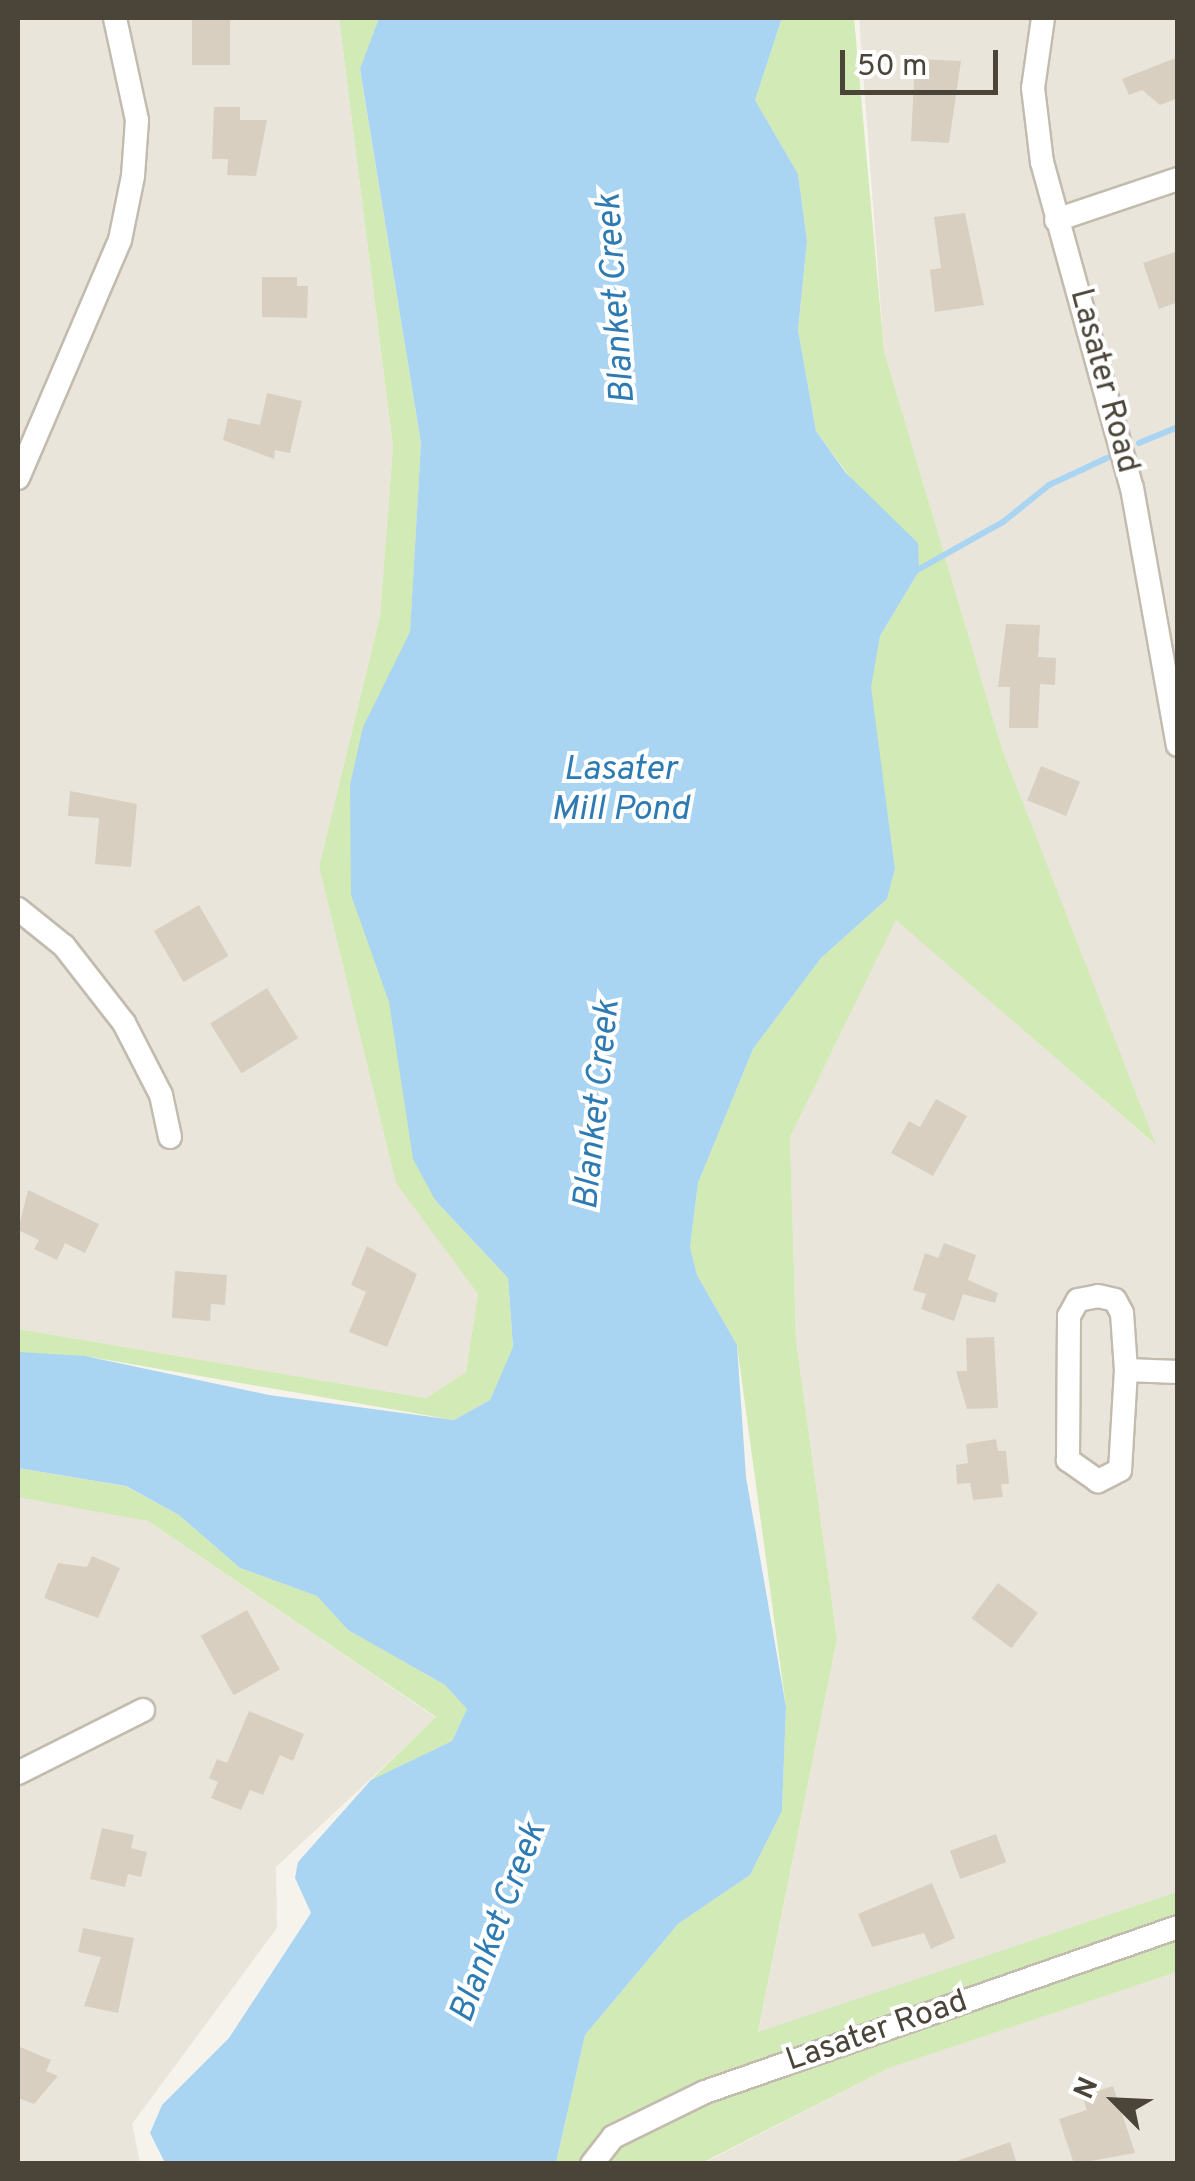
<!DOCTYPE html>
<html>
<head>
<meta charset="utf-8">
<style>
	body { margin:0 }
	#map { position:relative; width:1195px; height:2181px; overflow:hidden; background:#f6f3ec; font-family:Overpass,sans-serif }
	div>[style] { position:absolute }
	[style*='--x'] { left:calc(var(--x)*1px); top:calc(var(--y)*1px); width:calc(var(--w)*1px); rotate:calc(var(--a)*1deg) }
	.residential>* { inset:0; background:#eae5da }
	.green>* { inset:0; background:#d2eab5 }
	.water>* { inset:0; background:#a9d4f2 }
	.stream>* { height:6px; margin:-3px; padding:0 3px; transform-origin:3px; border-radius:3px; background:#a9d4f2 }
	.building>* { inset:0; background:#d8cfc1; transform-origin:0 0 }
	.roads { filter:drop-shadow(2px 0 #c2bbae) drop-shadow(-2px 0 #c2bbae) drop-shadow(0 2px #c2bbae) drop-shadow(0 -2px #c2bbae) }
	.minor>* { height:22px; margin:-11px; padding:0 11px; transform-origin:11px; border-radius:11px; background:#fff }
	span { translate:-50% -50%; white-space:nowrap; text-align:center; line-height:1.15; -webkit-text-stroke:8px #fff; paint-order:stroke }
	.street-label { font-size:32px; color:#4b4439 }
	.water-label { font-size:35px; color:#2e7ab2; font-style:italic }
	.frame { position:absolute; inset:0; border:20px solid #4b4439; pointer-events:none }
	.north { position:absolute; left:1065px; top:2051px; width:100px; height:100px; -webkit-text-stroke:8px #fff; paint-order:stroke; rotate:294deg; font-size:28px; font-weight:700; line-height:40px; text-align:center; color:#4b4439 }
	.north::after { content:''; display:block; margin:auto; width:35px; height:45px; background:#4b4439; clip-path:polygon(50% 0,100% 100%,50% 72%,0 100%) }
	.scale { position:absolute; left:840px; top:50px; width:158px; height:45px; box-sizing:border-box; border:5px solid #4b4439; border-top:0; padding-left:12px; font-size:30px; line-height:35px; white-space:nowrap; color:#4b4439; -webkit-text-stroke:8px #fff; paint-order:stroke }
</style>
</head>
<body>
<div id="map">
	<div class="residential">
		<div style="clip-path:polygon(18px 18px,339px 18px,393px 447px,380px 616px,319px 867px,396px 1182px,478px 1294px,466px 1372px,426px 1398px,18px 1329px)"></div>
		<div style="clip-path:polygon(859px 18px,1177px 18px,1177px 1892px,758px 2033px,837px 1639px,796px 1340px,790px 1137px,896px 919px,1153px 1143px,1002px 749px,884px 351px)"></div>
		<div style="clip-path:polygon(18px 1494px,148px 1521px,436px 1718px,276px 1867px,277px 1928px,132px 2124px,140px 2163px,18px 2163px)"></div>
		<div style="clip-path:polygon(1177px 1972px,1177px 2163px,702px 2164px,889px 2068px)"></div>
	</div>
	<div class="green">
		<div style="clip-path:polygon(339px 18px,379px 18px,360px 70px,421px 443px,389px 1002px,435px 1200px,508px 1278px,513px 1348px,490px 1400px,454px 1420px,85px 1356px,18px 1359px,18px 1329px,426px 1398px,466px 1372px,478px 1294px,396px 1183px,319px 867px,380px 616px,393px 447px)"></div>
		<div style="clip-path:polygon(782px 18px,854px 18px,884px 351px,1002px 749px,1156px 1145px,896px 920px,790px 1137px,796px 1340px,837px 1639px,758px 2032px,1177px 1892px,1177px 1972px,889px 2068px,702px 2163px,556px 2164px,585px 2035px,678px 1924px,750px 1875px,782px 1811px,786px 1707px,737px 1345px,697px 1275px,690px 1247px,698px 1183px,753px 1049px,821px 958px,887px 899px,895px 869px,870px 687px,880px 636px,919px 571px,816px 431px,798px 330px,807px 241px,798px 174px,755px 100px)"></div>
		<div style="clip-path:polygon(18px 1468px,125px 1486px,179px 1515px,240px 1568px,317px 1596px,348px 1630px,445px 1685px,467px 1709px,452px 1741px,371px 1780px,436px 1717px,148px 1521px,18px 1497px)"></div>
	</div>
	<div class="water">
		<div style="clip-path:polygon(379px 18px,782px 18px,755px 100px,798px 174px,807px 241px,798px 330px,816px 431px,846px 473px,918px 543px,919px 571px,880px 636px,871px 687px,895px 869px,887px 899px,821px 958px,753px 1049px,698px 1183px,690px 1247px,697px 1275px,737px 1345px,746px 1477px,786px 1707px,782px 1811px,750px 1875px,678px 1924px,585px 2035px,556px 2163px,165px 2163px,150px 2133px,162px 2105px,229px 2038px,311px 1913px,295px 1878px,298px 1862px,371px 1780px,452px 1741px,467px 1709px,445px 1685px,348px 1630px,317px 1596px,240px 1568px,179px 1515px,126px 1486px,18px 1468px,18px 1352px,85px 1356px,269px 1395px,454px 1420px,490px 1400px,513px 1347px,508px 1278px,435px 1200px,413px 1159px,389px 1002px,351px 895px,350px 785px,363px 727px,410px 632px,421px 443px,360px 69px)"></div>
	</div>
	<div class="stream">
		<div style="--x:1139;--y:443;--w:42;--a:-22.3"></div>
		<div style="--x:912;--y:573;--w:104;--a:-29.3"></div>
		<div style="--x:1003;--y:522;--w:59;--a:-38.8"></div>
		<div style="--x:1049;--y:485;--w:64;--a:-25"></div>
	</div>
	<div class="building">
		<div style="left:192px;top:18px;width:38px;height:47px"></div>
		<div style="clip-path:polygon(1178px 57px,1178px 98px,1160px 105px,1142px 90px,1129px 95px,1122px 79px)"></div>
		<div style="clip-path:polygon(915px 59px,961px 61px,949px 143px,911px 141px)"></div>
		<div style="clip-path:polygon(214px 107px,240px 107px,240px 120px,267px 120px,256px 176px,227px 175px,228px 159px,212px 159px)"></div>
		<div style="clip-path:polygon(965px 213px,984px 305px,935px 312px,930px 270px,941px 268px,934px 217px)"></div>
		<div style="clip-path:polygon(1178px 251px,1178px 302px,1159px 309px,1143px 263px)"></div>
		<div style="clip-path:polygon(262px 277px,297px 277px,297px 286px,308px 286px,307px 318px,262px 317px)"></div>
		<div style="clip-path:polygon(267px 393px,302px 401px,290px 453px,275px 450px,274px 459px,223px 440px,228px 418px,260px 425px)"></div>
		<div style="clip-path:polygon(1006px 624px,1040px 625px,1038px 657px,1056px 658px,1055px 685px,1040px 684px,1038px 728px,1009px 728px,1010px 687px,998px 687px)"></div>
		<div style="left:1041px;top:766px;width:42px;height:37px;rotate:22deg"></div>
		<div style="clip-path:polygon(70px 791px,137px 804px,131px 867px,95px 864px,99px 818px,68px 816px)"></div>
		<div style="left:199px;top:905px;width:59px;height:52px;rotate:60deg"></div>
		<div style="left:267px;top:988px;width:59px;height:67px;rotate:58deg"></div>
		<div style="clip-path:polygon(936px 1099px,967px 1116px,933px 1176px,891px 1153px,909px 1121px,920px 1127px)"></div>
		<div style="clip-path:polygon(28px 1190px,99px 1224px,85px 1253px,65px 1243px,57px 1260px,34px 1249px,39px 1240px,18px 1230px)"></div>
		<div style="clip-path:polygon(944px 1243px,976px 1255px,968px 1280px,998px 1293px,995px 1303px,963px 1294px,954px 1321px,921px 1309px,926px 1294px,913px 1290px,925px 1253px,938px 1258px)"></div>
		<div style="clip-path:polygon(367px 1246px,417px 1274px,387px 1347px,349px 1332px,366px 1292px,351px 1285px)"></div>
		<div style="clip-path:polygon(175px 1271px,227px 1275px,225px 1305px,211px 1304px,210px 1321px,172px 1318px)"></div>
		<div style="clip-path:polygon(994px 1337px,998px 1408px,967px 1409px,956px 1371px,967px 1371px,966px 1338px)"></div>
		<div style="clip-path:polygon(996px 1439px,998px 1451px,1006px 1451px,1009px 1484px,1001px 1484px,1003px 1497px,973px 1500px,970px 1483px,957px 1484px,956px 1465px,968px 1463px,966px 1444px)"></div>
		<div style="clip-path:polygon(92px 1556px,120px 1568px,98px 1618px,44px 1598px,58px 1563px,87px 1567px)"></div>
		<div style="left:998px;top:1583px;width:50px;height:44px;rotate:37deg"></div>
		<div style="left:247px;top:1610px;width:68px;height:53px;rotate:61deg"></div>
		<div style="clip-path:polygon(249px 1711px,304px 1734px,293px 1761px,280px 1755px,263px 1795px,250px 1790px,241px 1810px,211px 1798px,218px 1782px,209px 1778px,217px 1759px,227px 1763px)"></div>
		<div style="clip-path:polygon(102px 1828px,134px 1835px,131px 1848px,147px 1852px,141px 1877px,128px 1874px,125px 1887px,90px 1879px)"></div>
		<div style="left:996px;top:1834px;width:30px;height:49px;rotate:70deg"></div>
		<div style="clip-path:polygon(932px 1883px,955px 1938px,931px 1949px,924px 1933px,872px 1947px,858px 1914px)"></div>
		<div style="clip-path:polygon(83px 1928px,134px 1938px,118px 2013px,84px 2006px,101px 1957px,78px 1952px)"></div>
		<div style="clip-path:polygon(18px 2046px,51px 2060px,46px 2071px,58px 2076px,34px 2104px,18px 2098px)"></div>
		<div style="clip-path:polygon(1113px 2086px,1135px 2153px,1074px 2164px,1059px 2119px,1087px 2110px,1082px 2096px)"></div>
		<div style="clip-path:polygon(1010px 2142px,1017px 2164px,957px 2164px,957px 2161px)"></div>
	</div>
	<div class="roads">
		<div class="minor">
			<div style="--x:1043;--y:18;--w:71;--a:98.1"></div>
			<div style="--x:1033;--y:88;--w:75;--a:83.1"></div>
			<div style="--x:1042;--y:162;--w:338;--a:74.6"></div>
			<div style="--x:1132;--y:488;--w:261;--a:79.9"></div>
			<div style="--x:1056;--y:220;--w:129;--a:-18.6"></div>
			<div style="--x:18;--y:478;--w:259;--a:-66.8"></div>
			<div style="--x:120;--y:240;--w:65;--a:-78.5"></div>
			<div style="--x:133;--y:176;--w:56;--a:-85.9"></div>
			<div style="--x:137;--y:120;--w:104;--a:-102.2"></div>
			<div style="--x:18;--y:909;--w:59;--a:38.8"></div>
			<div style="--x:64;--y:946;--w:98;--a:52.1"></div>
			<div style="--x:124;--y:1023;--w:81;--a:62.8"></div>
			<div style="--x:161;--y:1095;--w:43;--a:77.9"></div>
			<div style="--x:1098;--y:1296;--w:17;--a:13"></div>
			<div style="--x:1115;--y:1300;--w:15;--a:62"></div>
			<div style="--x:1122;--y:1313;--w:57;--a:86"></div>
			<div style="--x:1126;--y:1370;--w:100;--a:93.4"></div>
			<div style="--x:1120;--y:1470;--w:25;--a:153"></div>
			<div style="--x:1098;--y:1481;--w:37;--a:-145"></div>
			<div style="--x:1068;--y:1460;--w:144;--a:-89.6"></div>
			<div style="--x:1069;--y:1316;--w:18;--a:-61"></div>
			<div style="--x:1078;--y:1300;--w:20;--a:-11"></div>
			<div style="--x:1126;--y:1370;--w:52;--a:2.2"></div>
			<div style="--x:18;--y:1773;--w:140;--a:-26.7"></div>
			<div style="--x:592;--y:2164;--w:34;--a:-52"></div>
			<div style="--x:613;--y:2137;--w:102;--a:-26.1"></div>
			<div style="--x:705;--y:2092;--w:501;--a:-19.23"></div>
		</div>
	</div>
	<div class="street-label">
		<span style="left:1103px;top:381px;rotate:75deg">Lasater Road</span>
		<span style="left:877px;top:2032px;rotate:-19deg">Lasater Road</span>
	</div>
	<div class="water-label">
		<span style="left:617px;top:299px;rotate:-94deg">Blanket Creek</span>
		<span style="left:620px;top:790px">Lasater<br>Mill Pond</span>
		<span style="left:598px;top:1105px;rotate:-84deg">Blanket Creek</span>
		<span style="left:499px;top:1923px;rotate:-69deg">Blanket Creek</span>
	</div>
	<div class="frame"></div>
	<div class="north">N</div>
	<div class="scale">50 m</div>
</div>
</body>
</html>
